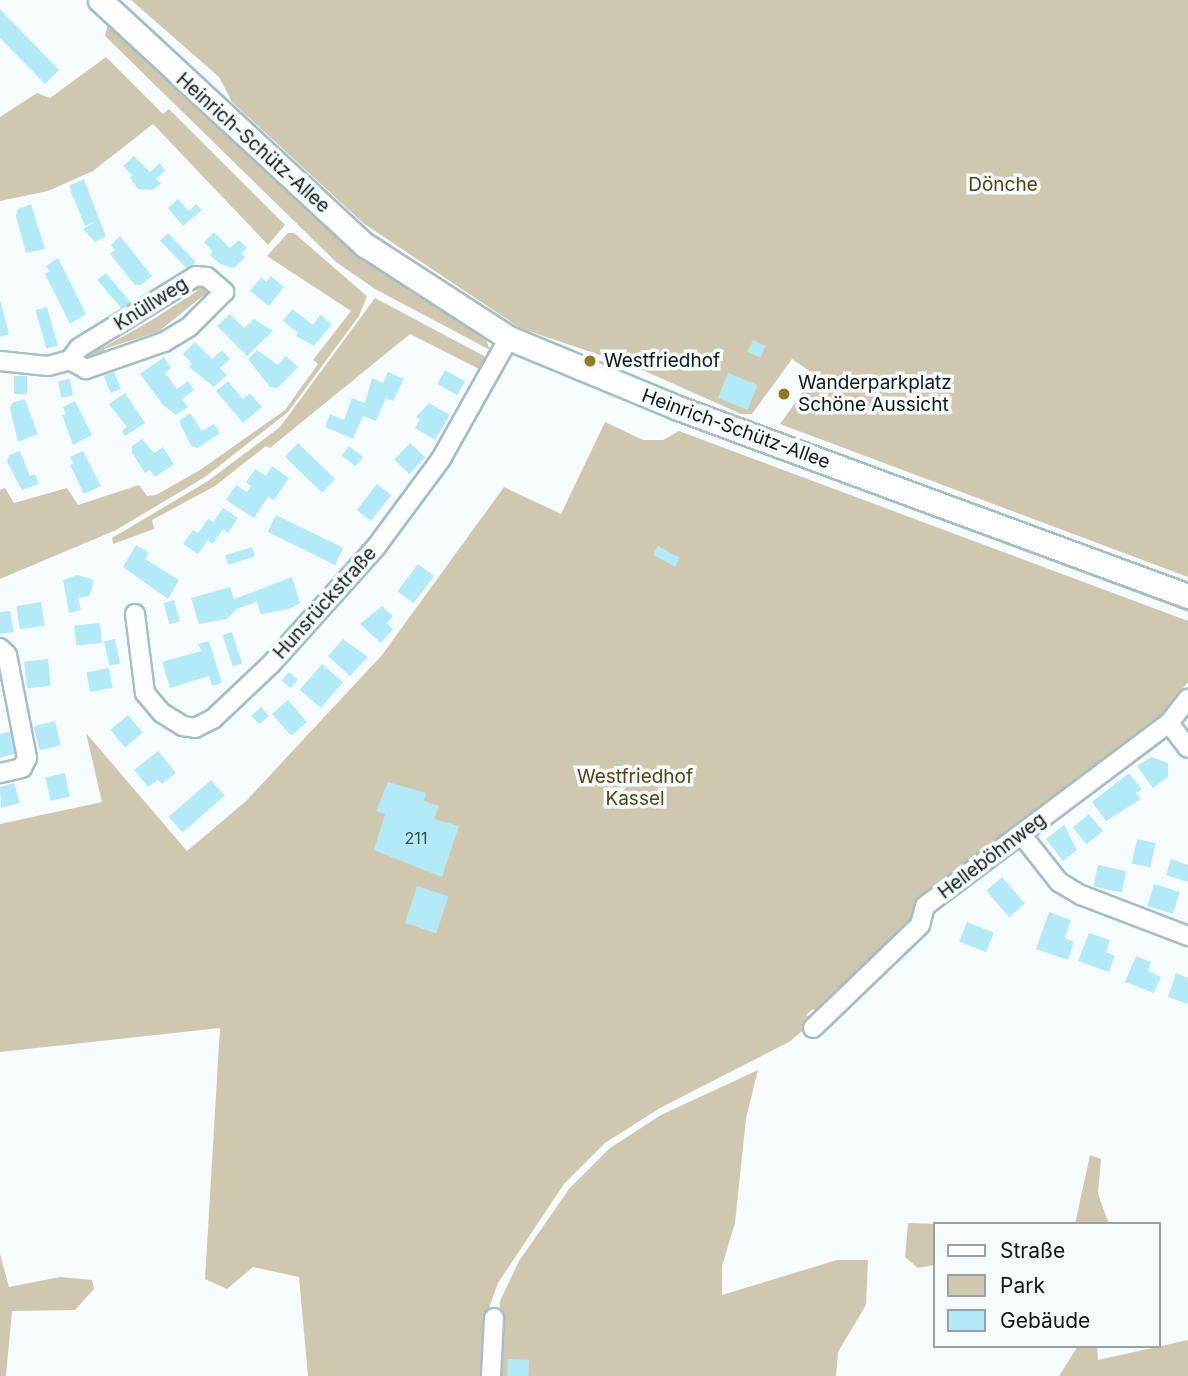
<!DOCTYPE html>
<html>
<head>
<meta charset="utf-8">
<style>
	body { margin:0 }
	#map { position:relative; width:1188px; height:1376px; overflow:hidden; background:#f6fcfe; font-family:Inter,sans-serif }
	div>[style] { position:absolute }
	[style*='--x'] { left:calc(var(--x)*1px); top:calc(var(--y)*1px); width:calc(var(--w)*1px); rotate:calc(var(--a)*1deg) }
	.green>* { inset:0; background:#d0c8ae }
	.building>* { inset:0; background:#b3eaf7; transform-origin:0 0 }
	.roads { filter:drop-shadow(2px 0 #a2bfc6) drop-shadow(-2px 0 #a2bfc6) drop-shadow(0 2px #a2bfc6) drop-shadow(0 -2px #a2bfc6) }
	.minor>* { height:18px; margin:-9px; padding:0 9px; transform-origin:9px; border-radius:9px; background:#fff }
	.major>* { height:23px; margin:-11.5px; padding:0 11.5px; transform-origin:11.5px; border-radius:11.5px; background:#fff }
	.dots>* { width:19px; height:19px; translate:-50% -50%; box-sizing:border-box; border:4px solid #f6fcfe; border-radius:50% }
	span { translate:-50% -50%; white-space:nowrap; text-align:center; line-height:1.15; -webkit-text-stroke:7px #f6fcfe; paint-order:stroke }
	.number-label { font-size:16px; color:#364c52 }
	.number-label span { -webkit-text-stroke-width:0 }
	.street-label { font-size:19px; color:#0d181b }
	.park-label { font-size:19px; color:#524511 }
	.poi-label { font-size:19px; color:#0d181b }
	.left { translate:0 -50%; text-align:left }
	.legend { position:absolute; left:933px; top:1222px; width:228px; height:126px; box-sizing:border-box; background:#f6fcfe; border:2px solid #99a1a3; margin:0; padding:9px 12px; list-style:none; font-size:21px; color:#0d181b }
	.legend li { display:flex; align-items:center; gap:14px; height:35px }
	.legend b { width:35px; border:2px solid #99a1a3 }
</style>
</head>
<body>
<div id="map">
	<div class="green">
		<div style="clip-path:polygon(131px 0,1188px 0,1188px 577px,780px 424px,815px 375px,792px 359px,752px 414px,741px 414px,638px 368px,520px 328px,363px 223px,232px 102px,219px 77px)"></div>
		<div style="clip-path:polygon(108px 23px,306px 209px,353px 248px,485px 337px,490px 350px,375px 289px,336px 262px,105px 36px)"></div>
		<div style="clip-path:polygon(106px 57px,163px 114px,169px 109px,285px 225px,268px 245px,153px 124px,93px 171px,48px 191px,0 201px,0 117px,37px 93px,50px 98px)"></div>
		<div style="clip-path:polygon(288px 233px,294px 233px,367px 296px,359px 316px,288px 412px,205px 477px,116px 530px,0 579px,0 490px,5px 488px,14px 503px,67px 488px,78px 505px,139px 485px,147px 496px,156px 495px,200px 470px,285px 410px,318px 364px,313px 360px,351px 311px,267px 256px)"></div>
		<div style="clip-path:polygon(196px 283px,213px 296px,211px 300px,204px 295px,158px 332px,104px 349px,105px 359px,85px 363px,82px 352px,102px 340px,104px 347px,152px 320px,197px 291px,191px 284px)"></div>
		<div style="clip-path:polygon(375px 298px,486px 357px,486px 363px,481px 370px,410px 334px,270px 448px,266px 446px,215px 486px,152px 520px,154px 529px,113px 544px,112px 538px,208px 481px,280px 427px)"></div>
		<div style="clip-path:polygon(605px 422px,643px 440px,663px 440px,679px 431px,1188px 621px,1188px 682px,1158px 719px,920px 900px,912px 922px,820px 1013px,813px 1009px,806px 1015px,814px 1021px,789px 1042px,660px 1108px,605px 1143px,564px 1184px,498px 1283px,489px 1308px,486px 1376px,308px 1376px,299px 1277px,253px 1267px,227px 1289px,205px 1279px,220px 1028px,0 1052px,0 824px,102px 802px,86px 733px,187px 851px,246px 801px,382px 655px,504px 487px,561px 514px)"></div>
		<div style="clip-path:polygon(686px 422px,1188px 606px,1188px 612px,678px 423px)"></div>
		<div style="clip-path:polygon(758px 1070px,746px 1119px,735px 1223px,722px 1266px,722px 1295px,837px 1260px,868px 1260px,866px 1305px,838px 1352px,836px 1376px,496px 1376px,500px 1301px,519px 1261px,569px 1189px,610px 1148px,661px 1115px)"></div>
		<div style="clip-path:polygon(1090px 1155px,1101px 1159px,1098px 1194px,1109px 1224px,1075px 1224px)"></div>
		<div style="clip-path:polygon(908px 1223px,941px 1224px,934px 1224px,934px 1265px,918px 1268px,905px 1257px)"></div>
		<div style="clip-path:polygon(0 1254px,9px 1287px,60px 1277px,92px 1280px,94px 1289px,75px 1310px,12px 1311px,6px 1376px,0 1376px)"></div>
		<div style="clip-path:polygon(1188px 1340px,1188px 1376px,1059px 1376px,1078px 1346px,1097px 1346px,1098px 1360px)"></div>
	</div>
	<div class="building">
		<div style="clip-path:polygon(0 9px,59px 70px,45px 84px,0 38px)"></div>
		<div style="clip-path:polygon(134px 156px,150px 172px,160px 163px,165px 171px,156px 179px,161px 183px,153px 190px,138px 189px,130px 178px,132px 175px,123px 166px)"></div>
		<div style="clip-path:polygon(84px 179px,106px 237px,95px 242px,83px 229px,96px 221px,85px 226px,71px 192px,70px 185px)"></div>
		<div style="clip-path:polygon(178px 199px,189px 211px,196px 204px,202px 210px,183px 226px,168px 208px)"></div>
		<div style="clip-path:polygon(31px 204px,45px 249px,26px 253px,16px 216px,18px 209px)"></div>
		<div style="clip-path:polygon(214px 232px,230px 248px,239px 240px,247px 248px,241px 253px,245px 257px,234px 268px,220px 264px,210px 255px,213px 252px,204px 242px)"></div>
		<div style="left:168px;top:233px;width:40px;height:11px;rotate:46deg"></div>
		<div style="clip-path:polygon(120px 236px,152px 276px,141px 285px,135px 285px,110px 254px,115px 250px,111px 245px)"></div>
		<div style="clip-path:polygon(58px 258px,86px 314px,70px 324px,45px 274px,49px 271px,46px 266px)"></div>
		<div style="left:106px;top:273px;width:40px;height:11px;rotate:50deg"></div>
		<div style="clip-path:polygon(271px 276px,284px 287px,269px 306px,250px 291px,261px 277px,266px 282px)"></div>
		<div style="clip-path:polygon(0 299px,9px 334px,0 337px)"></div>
		<div style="left:47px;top:307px;width:40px;height:12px;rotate:74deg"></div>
		<div style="clip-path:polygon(292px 309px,313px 325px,320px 315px,332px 324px,314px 346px,296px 336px,298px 333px,283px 321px)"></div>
		<div style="clip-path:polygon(230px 314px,244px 328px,254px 319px,273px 331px,247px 356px,217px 326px)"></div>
		<div style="left:753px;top:340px;width:14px;height:13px;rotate:25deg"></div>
		<div style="clip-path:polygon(195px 342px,212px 359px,222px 350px,230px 359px,220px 368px,227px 375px,214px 387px,189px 367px,192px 364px,183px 354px)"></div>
		<div style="clip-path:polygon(257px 350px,278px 365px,286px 356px,298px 367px,278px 388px,270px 387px,248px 359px)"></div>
		<div style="clip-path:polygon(164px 357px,171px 368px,165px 373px,177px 389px,188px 381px,194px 390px,182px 399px,188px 407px,176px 415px,163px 405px,140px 374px)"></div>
		<div style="left:445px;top:370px;width:23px;height:16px;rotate:29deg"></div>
		<div style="left:114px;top:372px;width:18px;height:11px;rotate:68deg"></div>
		<div style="clip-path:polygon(388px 372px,404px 379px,393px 401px,386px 398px,376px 421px,363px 416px,353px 439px,325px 427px,330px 414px,344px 420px,352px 398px,365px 403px,372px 378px,383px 383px)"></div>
		<div style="left:728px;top:373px;width:32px;height:27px;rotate:22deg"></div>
		<div style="left:14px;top:376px;width:13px;height:18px"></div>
		<div style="left:70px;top:379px;width:17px;height:12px;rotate:80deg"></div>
		<div style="clip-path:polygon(228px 381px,243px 399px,250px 393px,262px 407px,243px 423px,216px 391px)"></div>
		<div style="clip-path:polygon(125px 393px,145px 423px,125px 436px,122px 431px,127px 427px,109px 404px)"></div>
		<div style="clip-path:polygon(25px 399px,38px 434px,18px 442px,10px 409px,12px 403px)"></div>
		<div style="clip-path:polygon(75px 401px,92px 435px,73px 445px,62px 415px,66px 414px,63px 407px)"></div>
		<div style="clip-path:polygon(429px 403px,450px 415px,435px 440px,415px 428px,420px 419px,416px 417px)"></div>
		<div style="clip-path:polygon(190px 413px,202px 431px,214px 424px,220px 433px,198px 448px,191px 446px,179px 421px)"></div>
		<div style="clip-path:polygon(142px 439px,154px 453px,163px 447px,174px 464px,155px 477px,150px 470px,145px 473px,132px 453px,132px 446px)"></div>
		<div style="left:298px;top:443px;width:52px;height:19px;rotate:44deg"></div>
		<div style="left:410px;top:443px;width:21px;height:23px;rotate:43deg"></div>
		<div style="left:349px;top:446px;width:18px;height:12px;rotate:38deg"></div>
		<div style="clip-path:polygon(20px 451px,30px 476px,35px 474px,39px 484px,22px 490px,7px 462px,9px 455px)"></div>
		<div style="clip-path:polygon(83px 451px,101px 486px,84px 494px,70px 465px,73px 463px,70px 457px)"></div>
		<div style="clip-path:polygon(272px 466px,289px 478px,274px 500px,268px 497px,254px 518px,226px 500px,236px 485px,247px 492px,251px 486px,246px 482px,255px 469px,266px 476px)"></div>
		<div style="left:377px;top:484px;width:18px;height:33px;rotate:38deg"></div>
		<div style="clip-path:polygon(223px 508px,238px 518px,228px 533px,223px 529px,213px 544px,208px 540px,198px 554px,183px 544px,193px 530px,198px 533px,208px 519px,213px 522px)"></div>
		<div style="left:276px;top:515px;width:75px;height:19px;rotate:26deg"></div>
		<div style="clip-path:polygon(136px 545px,149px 553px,145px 559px,179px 580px,168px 599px,123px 567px)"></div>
		<div style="left:658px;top:546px;width:25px;height:10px;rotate:29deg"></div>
		<div style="left:252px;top:547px;width:10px;height:28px;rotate:73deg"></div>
		<div style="left:418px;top:564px;width:20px;height:34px;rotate:37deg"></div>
		<div style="clip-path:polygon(77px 575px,92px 579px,93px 586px,89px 596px,78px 598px,81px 610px,69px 613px,63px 580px)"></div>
		<div style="clip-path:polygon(292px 577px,300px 603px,289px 609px,261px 614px,257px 602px,237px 609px,227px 619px,199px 624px,191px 598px,230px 587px,234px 599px)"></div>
		<div style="left:174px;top:600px;width:22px;height:11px;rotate:74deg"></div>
		<div style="left:41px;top:602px;width:24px;height:25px;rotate:81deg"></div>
		<div style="clip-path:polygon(382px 606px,393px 616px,387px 623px,393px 629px,381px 643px,360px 624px)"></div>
		<div style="clip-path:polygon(10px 611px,14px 632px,0 634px,0 612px)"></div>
		<div style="left:100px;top:623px;width:20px;height:26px;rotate:84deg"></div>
		<div style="left:232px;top:632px;width:33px;height:10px;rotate:72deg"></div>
		<div style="left:115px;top:639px;width:25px;height:11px;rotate:78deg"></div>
		<div style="clip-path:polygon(343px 639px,368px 657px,350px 676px,328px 656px)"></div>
		<div style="clip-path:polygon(209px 641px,222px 683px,212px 686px,209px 676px,170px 688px,162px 662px,201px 651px,198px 644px)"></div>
		<div style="left:48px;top:659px;width:27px;height:24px;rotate:84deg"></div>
		<div style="left:322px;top:664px;width:28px;height:34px;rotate:41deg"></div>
		<div style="left:109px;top:668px;width:20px;height:23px;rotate:79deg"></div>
		<div style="left:289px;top:672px;width:12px;height:11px;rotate:42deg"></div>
		<div style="left:288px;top:700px;width:29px;height:21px;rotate:49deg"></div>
		<div style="left:261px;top:707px;width:12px;height:13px;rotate:48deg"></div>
		<div style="left:128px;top:715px;width:23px;height:23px;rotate:50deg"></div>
		<div style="left:55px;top:721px;width:25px;height:22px;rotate:76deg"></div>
		<div style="clip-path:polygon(12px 731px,17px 753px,0 758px,0 734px)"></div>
		<div style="clip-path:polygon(158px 751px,176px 773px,162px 784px,158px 780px,148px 787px,134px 770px)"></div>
		<div style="clip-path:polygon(1151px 757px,1168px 763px,1168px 777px,1153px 788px,1137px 766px)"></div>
		<div style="left:65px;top:773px;width:24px;height:20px;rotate:78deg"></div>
		<div style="clip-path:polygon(1129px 773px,1142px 789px,1136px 793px,1141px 799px,1106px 821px,1092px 802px)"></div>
		<div style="left:211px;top:780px;width:21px;height:56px;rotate:49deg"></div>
		<div style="clip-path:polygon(388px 782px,426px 793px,424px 801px,439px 806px,434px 819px,459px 826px,442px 877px,374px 850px,385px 814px,376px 811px)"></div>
		<div style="clip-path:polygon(14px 783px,20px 803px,1px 808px,0 787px)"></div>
		<div style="left:1089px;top:814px;width:22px;height:21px;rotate:51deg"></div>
		<div style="clip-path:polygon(1064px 825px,1077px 850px,1063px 861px,1046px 839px)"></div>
		<div style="left:1137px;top:839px;width:19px;height:25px;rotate:12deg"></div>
		<div style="clip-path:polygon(1171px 859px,1188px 865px,1188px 882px,1166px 875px)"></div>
		<div style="left:1098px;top:865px;width:29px;height:22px;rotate:12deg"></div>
		<div style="left:1002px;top:877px;width:35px;height:21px;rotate:49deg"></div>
		<div style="left:1154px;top:884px;width:27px;height:23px;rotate:17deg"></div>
		<div style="left:417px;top:886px;width:33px;height:39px;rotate:18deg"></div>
		<div style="clip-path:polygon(1049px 912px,1071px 920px,1065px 938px,1074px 942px,1068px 960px,1036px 949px)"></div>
		<div style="left:967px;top:922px;width:29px;height:21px;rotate:22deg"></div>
		<div style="clip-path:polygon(1089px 933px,1110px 940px,1106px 952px,1115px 956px,1109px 972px,1078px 961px)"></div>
		<div style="clip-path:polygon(1136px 956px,1151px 962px,1148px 971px,1161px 977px,1154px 993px,1125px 982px)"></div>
		<div style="clip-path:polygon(1176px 973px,1188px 978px,1188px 1004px,1168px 997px)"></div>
		<div style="left:508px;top:1359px;width:21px;height:17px;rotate:3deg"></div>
	</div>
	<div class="roads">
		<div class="minor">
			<div style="--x:0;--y:361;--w:48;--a:5.9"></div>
			<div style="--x:48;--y:366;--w:23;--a:-15"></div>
			<div style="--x:70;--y:360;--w:15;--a:-53"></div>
			<div style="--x:79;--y:348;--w:137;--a:-31.6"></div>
			<div style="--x:196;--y:276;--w:11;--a:5"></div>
			<div style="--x:207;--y:277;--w:23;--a:41"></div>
			<div style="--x:224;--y:292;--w:49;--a:135"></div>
			<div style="--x:189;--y:327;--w:29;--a:149"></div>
			<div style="--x:164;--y:342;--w:83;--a:160.9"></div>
			<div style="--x:86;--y:369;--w:18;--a:-151"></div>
			<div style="--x:135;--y:614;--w:80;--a:82.8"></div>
			<div style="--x:145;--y:693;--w:26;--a:50"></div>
			<div style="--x:162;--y:713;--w:25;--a:32"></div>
			<div style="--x:183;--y:726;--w:12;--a:9"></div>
			<div style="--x:195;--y:728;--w:20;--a:-27"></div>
			<div style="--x:213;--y:719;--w:80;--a:-43.5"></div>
			<div style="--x:271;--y:664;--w:157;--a:-48.1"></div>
			<div style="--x:376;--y:547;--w:109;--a:-53.5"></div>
			<div style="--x:441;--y:459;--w:139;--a:-60.7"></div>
			<div style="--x:0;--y:648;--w:10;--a:45"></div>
			<div style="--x:7;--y:655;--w:105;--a:79"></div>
			<div style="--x:27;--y:758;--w:11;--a:117"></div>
			<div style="--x:22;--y:768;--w:23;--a:167"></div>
			<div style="--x:1169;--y:723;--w:31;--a:53"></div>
			<div style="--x:1021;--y:834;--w:61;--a:51.6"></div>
			<div style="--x:1059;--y:882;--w:26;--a:31"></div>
			<div style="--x:1081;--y:895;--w:115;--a:21"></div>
			<div style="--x:813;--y:1028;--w:149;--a:-43.9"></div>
			<div style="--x:920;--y:925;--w:20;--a:-75"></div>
			<div style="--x:925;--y:906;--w:305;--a:-36.9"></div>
			<div style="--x:1169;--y:723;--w:31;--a:-52"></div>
			<div style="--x:491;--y:1376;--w:58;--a:-87"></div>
		</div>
		<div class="major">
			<div style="--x:100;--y:0;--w:361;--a:42.8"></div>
			<div style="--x:365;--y:245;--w:171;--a:32.9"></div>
			<div style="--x:509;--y:338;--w:183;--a:22.5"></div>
			<div style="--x:678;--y:408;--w:544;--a:20.24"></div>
		</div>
	</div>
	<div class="dots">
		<div style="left:590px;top:361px;background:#917a20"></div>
		<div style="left:784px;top:394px;background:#917a20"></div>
	</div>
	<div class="number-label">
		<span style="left:416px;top:838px">211</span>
	</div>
	<div class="street-label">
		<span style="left:253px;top:143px;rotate:42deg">Heinrich-Schütz-Allee</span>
		<span style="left:151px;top:304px;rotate:-32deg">Knüllweg</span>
		<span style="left:736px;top:429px;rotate:20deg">Heinrich-Schütz-Allee</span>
		<span style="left:325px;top:603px;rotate:-48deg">Hunsrückstraße</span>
		<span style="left:992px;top:856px;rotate:-37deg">Helleböhnweg</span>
	</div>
	<div class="park-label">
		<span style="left:1003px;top:185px">Dönche</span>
		<span style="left:635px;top:788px">Westfriedhof<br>Kassel</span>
	</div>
	<div class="poi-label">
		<span class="left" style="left:604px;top:361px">Westfriedhof</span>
		<span class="left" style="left:798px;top:394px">Wanderparkplatz<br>Schöne Aussicht</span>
	</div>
	<ul class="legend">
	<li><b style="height:9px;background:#fff"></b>Straße</li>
	<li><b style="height:19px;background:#d0c8ae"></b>Park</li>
	<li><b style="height:19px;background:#b3eaf7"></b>Gebäude</li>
	</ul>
</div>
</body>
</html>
